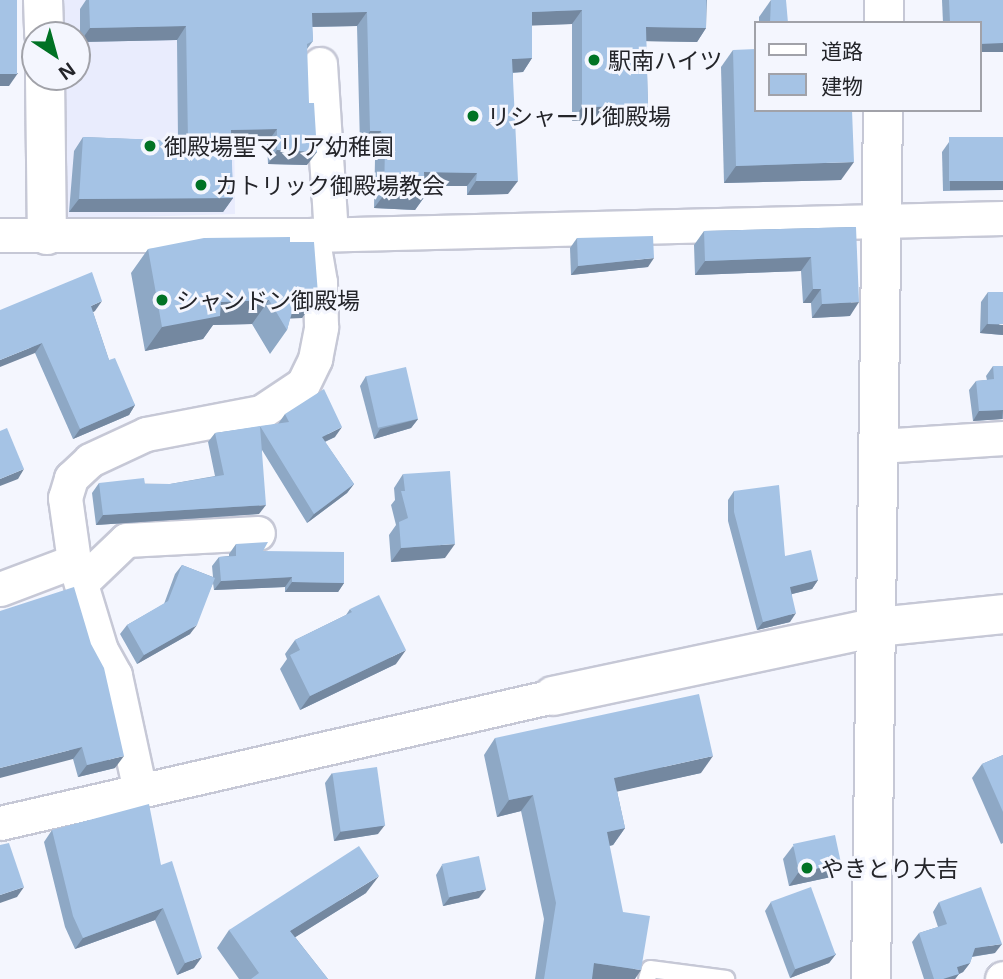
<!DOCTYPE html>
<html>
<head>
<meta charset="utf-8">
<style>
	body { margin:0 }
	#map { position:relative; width:1003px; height:979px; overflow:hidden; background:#f4f6fe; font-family:"Noto Sans","Noto Sans JP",sans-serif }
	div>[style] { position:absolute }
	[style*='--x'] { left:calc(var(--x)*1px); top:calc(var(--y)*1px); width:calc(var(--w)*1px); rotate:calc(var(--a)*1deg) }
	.built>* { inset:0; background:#e9ecfd }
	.roads { filter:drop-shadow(2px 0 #c6c8d6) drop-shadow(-2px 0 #c6c8d6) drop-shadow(0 2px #c6c8d6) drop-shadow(0 -2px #c6c8d6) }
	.lane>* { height:16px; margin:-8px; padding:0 8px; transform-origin:8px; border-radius:8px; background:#fff }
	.street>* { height:33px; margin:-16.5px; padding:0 16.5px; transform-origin:16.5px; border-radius:16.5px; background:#fff }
	.secondary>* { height:38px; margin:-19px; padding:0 19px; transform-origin:19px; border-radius:19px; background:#fff }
	.wall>* { inset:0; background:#8ea8c5 }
	.shaded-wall>* { inset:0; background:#7488a0; transform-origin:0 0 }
	.building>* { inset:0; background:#a5c3e5; transform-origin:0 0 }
	.dots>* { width:19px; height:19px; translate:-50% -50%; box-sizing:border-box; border:4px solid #f4f6fe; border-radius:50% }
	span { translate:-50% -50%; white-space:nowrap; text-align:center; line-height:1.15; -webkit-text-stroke:6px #f4f6fe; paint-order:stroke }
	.poi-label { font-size:23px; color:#24252a }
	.left { translate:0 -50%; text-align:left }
	.legend { position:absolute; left:754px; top:21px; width:228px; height:91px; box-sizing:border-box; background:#f4f6fe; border:2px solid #a1a2a9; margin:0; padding:9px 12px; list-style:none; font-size:21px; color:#24252a }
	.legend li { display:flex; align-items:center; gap:14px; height:35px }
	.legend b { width:35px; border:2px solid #a1a2a9 }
	.north { position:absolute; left:21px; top:21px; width:70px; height:70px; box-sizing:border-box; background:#f4f6fe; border:2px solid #a1a2a9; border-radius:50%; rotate:144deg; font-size:19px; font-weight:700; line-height:28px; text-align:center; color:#24252a }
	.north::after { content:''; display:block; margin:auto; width:24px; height:32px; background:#007224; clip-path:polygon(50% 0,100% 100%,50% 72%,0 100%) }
</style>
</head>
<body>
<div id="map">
	<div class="built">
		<div style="clip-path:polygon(64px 0,233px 0,235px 214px,67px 219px,65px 77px,77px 77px,77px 35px,65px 35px)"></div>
	</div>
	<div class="roads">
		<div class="lane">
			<div style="--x:647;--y:979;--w:10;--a:-73"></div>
			<div style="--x:650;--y:969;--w:77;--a:7.5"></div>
		</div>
		<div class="street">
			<div style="--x:320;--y:64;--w:170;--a:86.3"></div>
			<div style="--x:0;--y:235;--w:312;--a:0"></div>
			<div style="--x:312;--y:235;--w:691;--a:-1.41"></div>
			<div style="--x:880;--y:446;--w:123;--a:-3.7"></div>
			<div style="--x:81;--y:583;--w:62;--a:-43.7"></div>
			<div style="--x:126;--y:540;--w:132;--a:-3"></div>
			<div style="--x:0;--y:589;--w:79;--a:-20.7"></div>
			<div style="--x:140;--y:791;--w:119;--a:-102.2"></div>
			<div style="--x:115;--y:675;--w:29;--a:-119"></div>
			<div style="--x:101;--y:650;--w:93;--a:-106.9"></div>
			<div style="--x:74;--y:561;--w:64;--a:-98.1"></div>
			<div style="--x:65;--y:498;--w:21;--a:-73"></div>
			<div style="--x:71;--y:478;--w:26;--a:-43"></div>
			<div style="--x:90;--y:460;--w:62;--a:-24.9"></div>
			<div style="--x:146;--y:434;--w:117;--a:-10.8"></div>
			<div style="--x:261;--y:412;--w:50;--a:-33.7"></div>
			<div style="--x:303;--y:384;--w:28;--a:-64"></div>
			<div style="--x:315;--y:359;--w:33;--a:-79"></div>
			<div style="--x:321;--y:327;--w:45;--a:-91.3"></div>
			<div style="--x:320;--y:282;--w:48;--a:-99.7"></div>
			<div style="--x:0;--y:823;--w:567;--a:-12.93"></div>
			<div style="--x:1002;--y:979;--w:1;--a:-45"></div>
		</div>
		<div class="secondary">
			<div style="--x:43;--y:0;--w:35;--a:88"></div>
			<div style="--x:884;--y:23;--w:23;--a:-90"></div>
			<div style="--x:45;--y:77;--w:158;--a:89.3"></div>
			<div style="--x:553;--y:696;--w:332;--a:-12"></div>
			<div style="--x:878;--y:627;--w:126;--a:-5.9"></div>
			<div style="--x:871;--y:979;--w:869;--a:-89.21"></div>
		</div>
	</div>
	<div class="wall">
		<div style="clip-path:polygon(86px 0,707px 0,706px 28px,697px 42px,646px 41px,648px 106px,639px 120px,572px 121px,572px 24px,532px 25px,532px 58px,523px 72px,513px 73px,508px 194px,467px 195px,467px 186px,425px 186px,425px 196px,415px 210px,374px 208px,375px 159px,371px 145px,360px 145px,357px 26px,312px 27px,313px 41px,307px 49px,307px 165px,268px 164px,267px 143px,231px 144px,233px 198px,223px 212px,69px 212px,74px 151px,83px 137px,178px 141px,177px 40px,80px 42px,80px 9px)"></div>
		<div style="clip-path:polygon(771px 0,788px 23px,759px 23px,759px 17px)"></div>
		<div style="clip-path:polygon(942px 0,1003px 0,980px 23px,943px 23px)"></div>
		<div style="clip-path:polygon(733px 50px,841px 180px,724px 183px,721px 67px)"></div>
		<div style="clip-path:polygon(1003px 137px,1003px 190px,943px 191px,942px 152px,949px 142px)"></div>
		<div style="clip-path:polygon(856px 227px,850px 316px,812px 318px,811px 303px,803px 303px,801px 271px,695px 275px,694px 245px,704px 231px)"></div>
		<div style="clip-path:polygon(577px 238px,648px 267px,571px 275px,570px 248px)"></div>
		<div style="clip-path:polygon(290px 242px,318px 294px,302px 318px,290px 318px,287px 330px,270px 354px,252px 324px,213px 325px,203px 339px,145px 351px,131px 273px,148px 249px)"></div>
		<div style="clip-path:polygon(988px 292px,1003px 335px,980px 333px,981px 302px)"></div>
		<div style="clip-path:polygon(0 310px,95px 311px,93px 312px,109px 360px,135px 405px,129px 415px,73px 439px,35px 353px)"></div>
		<div style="clip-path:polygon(993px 366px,1003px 366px,1003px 419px,973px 421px,969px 390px,976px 381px,987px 380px,986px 376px)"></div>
		<div style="clip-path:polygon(366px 376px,418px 419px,411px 428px,374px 439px,360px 386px)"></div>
		<div style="clip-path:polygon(285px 414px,335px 437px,325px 442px,354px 484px,347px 493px,307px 523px,262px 450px,259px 514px,96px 525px,92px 493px,99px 483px,170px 484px,215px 476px,208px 442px,215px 433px,278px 424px)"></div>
		<div style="clip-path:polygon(403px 474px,445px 558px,391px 562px,389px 535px,396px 525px,391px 505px,395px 500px,394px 488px)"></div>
		<div style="clip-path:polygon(734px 491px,785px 556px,818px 580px,812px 589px,792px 594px,790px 622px,757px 630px,728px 521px,728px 500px)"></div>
		<div style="clip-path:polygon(236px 544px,263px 551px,344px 583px,338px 592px,285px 592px,285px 587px,214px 590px,213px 583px,190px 634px,137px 664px,120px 634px,127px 625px,164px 604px,175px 574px,182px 565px,213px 577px,212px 566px,219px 557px,229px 556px,229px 554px)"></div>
		<div style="clip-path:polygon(350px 609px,396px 664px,300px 710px,280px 669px,287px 659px,285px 654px,295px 640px,346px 615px)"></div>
		<div style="clip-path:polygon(0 611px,115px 768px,78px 777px,73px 759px)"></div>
		<div style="clip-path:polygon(495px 738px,701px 773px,617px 791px,625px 828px,613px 845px,609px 846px,635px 979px,535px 979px,544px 919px,521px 811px,497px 817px,484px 755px)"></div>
		<div style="clip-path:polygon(1003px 755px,1003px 843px,1001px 844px,972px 778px,982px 764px)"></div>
		<div style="clip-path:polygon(332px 773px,378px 834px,334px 841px,325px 783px)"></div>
		<div style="clip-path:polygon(52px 830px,161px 865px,194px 968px,177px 975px,155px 920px,75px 949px,65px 927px,44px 842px)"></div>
		<div style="clip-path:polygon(793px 846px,831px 877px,789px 886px,783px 859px)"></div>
		<div style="clip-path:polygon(442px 865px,479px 898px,443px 906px,436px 875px)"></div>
		<div style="clip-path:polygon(366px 893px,295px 937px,328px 979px,239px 979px,217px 948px,229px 930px)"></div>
		<div style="clip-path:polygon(771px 902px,836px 954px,829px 963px,790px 978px,765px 911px)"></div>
		<div style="clip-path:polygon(939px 902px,995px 953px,972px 957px,970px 963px,963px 972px,959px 974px,955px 979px,924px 979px,912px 942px,919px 933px,938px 927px,933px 912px)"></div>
	</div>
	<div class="shaded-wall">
		<div style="clip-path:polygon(582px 10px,572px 24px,522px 26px,532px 12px)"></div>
		<div style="clip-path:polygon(367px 12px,357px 26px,303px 27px,312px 13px)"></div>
		<div style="clip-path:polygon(186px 26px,177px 40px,80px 42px,90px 28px)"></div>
		<div style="clip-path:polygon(646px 27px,706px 28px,697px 42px,636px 41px)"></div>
		<div style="left:1003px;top:43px;width:9px;height:23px;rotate:90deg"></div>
		<div style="clip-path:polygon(532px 58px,523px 72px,502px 73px,512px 59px)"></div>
		<div style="clip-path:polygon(18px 73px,9px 86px,0 86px,0 74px)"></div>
		<div style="clip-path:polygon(648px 106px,639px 120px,572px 121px,582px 107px)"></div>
		<div style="clip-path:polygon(277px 129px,267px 143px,222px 144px,231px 130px)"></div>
		<div style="clip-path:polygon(370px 131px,381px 131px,371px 145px,360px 145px)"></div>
		<div style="clip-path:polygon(277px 150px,317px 152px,307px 165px,268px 164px)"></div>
		<div style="clip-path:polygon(854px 162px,841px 180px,724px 183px,736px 166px)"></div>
		<div style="clip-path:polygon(424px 172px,477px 173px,467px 186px,415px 186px)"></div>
		<div style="clip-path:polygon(476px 181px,518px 181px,508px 194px,467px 195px)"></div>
		<div style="left:1003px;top:181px;width:9px;height:53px;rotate:90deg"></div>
		<div style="clip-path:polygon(384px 195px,425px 196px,415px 210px,374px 208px)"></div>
		<div style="clip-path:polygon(233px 198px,223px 212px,69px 212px,79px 199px)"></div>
		<div style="clip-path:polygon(811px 257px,801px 271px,695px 275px,705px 261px)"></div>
		<div style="clip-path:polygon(654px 258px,648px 267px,571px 275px,578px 266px)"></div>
		<div style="clip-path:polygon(813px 289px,821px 289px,811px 303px,803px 303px)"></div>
		<div style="clip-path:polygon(318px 294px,302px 318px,281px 319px,297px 295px)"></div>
		<div style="clip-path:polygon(269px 300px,252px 324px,213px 325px,203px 339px,145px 351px,162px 327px,221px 302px)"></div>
		<div style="clip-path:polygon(102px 301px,95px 311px,84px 316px,91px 306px)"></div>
		<div style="clip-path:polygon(859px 302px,850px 316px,812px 318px,822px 304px)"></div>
		<div style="clip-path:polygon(987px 324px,1003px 325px,1003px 335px,980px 333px)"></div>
		<div style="clip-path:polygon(42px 343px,35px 353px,0 367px,0 360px)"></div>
		<div style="clip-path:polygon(135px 405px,129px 415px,73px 439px,80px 429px)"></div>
		<div style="clip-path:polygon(1003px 410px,1002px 419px,973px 421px,979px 411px)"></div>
		<div style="clip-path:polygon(418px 419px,411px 428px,374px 439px,380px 429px)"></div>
		<div style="clip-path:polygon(342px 427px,335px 437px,315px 446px,322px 437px)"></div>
		<div style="clip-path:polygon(24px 469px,18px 479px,0 486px,0 479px)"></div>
		<div style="clip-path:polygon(354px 484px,347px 493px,307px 523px,314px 514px)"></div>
		<div style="clip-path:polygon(266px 505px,259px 514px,96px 525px,103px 515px)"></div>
		<div style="clip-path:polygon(455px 544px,445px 558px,391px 562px,401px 548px)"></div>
		<div style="clip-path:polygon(292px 577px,285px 587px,214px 590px,221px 581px)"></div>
		<div style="clip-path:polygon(818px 580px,812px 589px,784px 596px,790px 587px)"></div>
		<div style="clip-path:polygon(292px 582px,344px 583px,338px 592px,285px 592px)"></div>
		<div style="clip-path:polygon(796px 613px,790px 622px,757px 630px,763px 622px)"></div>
		<div style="clip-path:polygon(197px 625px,190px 634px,137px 664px,144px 655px)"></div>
		<div style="clip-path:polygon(406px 650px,396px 664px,300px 710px,310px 696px)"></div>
		<div style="clip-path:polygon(82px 747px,73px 759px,0 778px,0 768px)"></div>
		<div style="clip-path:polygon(124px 756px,115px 768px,78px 777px,87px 765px)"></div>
		<div style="clip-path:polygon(713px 756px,701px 773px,602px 795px,614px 778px)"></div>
		<div style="clip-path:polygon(533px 795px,521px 811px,497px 817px,509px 800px)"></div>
		<div style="clip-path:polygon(385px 825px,378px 834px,334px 841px,341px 831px)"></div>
		<div style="clip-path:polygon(625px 828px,613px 845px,595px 849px,607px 832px)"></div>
		<div style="clip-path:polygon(841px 863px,831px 877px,789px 886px,798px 873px)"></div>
		<div style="clip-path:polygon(379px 876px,366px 893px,278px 948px,290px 931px)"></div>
		<div style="clip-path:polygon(24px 887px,17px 897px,0 903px,0 895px)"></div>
		<div style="clip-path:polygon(486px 889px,479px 898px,443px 906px,450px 897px)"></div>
		<div style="clip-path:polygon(163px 908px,155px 920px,75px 949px,83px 938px)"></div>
		<div style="clip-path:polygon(1002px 944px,995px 953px,969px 957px,975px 948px)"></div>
		<div style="clip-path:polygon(836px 954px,829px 963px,790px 978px,796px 968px)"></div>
		<div style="clip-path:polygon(202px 957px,194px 968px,177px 975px,185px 963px)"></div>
		<div style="clip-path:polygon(594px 963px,641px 970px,635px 979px,583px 979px)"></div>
		<div style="clip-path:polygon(970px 963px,963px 972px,959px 974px,955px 979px,943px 979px,957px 967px)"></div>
	</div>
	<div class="building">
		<div style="left:0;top:0;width:17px;height:74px"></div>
		<div style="clip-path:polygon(89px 0,706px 0,706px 28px,646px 27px,648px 106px,582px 107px,582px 10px,532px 12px,532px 58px,512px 59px,518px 181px,476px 181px,477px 173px,424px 172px,425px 196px,384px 195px,385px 146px,381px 131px,370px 131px,367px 12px,312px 13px,313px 41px,307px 44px,309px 103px,314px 103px,317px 152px,277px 150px,277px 129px,231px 130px,233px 198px,79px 199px,83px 137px,188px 141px,186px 26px,90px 28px)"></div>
		<div style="clip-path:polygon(771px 0,786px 0,788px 23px,770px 23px)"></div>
		<div style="clip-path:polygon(949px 0,1003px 0,1003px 43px,980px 44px,980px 23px,950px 23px)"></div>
		<div style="clip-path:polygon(756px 49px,756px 110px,852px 110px,854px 162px,736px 166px,733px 50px)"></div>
		<div style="left:1003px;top:137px;width:44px;height:54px;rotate:90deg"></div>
		<div style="clip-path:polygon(856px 227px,859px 302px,822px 304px,821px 289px,813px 289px,811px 257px,705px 261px,704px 231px)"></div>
		<div style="clip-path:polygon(653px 236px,654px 258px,578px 266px,577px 238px)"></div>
		<div style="clip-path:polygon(290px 237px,290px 242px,314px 242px,318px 294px,297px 295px,287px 330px,269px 300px,221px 302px,220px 316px,162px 327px,148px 249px,204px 238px)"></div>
		<div style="clip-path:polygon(92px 272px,102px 301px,91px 306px,109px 360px,115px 358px,135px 405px,80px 429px,42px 343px,0 360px,0 310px)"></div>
		<div style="left:988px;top:292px;width:15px;height:32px"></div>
		<div style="clip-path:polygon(993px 366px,1003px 366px,1003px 410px,979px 411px,976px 381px,994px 379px)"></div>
		<div style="left:406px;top:367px;width:53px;height:41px;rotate:77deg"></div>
		<div style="clip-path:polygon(324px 389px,342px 427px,322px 437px,354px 484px,314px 514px,260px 426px,289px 422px,285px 414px)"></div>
		<div style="clip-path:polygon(260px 426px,266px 505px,103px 515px,99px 483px,144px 478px,145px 484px,170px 484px,224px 475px,215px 433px)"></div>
		<div style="clip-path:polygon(7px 428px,24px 469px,0 479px,0 431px)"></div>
		<div style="clip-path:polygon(450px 471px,455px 544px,401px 548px,399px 522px,408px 518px,401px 491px,405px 491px,403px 474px)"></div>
		<div style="clip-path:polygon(779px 485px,785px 556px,811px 550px,818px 580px,790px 587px,796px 613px,763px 622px,734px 512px,734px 491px)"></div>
		<div style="clip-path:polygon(268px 542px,263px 551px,344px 552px,344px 583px,292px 582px,292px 577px,221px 581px,219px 557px,236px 556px,236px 544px)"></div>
		<div style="clip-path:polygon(182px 565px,215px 578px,197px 625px,144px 655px,127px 625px,168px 601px)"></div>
		<div style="clip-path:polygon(74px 587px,91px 644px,104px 668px,124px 756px,87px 765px,82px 747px,0 768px,0 611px)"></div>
		<div style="clip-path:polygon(379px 595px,406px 650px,310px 696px,290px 655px,300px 650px,295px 640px,352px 612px,350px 609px)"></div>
		<div style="clip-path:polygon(699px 694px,713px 756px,614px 778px,625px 828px,607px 832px,623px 912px,650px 916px,641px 970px,594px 963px,592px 979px,544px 979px,556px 903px,533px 795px,509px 800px,495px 738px)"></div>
		<div style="clip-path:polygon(1003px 755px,1003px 812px,982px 764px)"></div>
		<div style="left:377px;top:767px;width:59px;height:45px;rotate:82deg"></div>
		<div style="clip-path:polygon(149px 804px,161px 865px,172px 861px,202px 957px,185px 963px,163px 908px,83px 938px,73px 916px,52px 830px)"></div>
		<div style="left:835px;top:835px;width:29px;height:43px;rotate:78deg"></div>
		<div style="clip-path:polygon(9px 843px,24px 887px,0 895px,0 845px)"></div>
		<div style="clip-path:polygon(359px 846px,379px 876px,290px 931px,328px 979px,251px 979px,259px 973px,229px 930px)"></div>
		<div style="left:479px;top:856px;width:34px;height:38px;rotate:78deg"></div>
		<div style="left:811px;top:887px;width:72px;height:43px;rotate:70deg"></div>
		<div style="clip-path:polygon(981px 887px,1002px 944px,975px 948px,970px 963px,957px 967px,959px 974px,943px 979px,934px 979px,919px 933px,947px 924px,939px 902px)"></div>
	</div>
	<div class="dots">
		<div style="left:594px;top:60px;background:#007224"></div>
		<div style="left:473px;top:116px;background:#007224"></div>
		<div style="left:150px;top:146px;background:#007224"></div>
		<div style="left:201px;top:185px;background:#007224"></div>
		<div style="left:162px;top:300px;background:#007224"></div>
		<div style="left:807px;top:868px;background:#007224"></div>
	</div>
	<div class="poi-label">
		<span class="left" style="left:608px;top:60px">駅南ハイツ</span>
		<span class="left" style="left:487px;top:116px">リシャール御殿場</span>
		<span class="left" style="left:164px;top:146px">御殿場聖マリア幼稚園</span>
		<span class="left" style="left:215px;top:185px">カトリック御殿場教会</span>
		<span class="left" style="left:176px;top:300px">シャンドン御殿場</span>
		<span class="left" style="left:821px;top:868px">やきとり大吉</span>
	</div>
	<ul class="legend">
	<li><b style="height:9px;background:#fff"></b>道路</li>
	<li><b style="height:19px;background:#a5c3e5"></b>建物</li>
	</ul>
	<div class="north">N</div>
</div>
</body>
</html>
